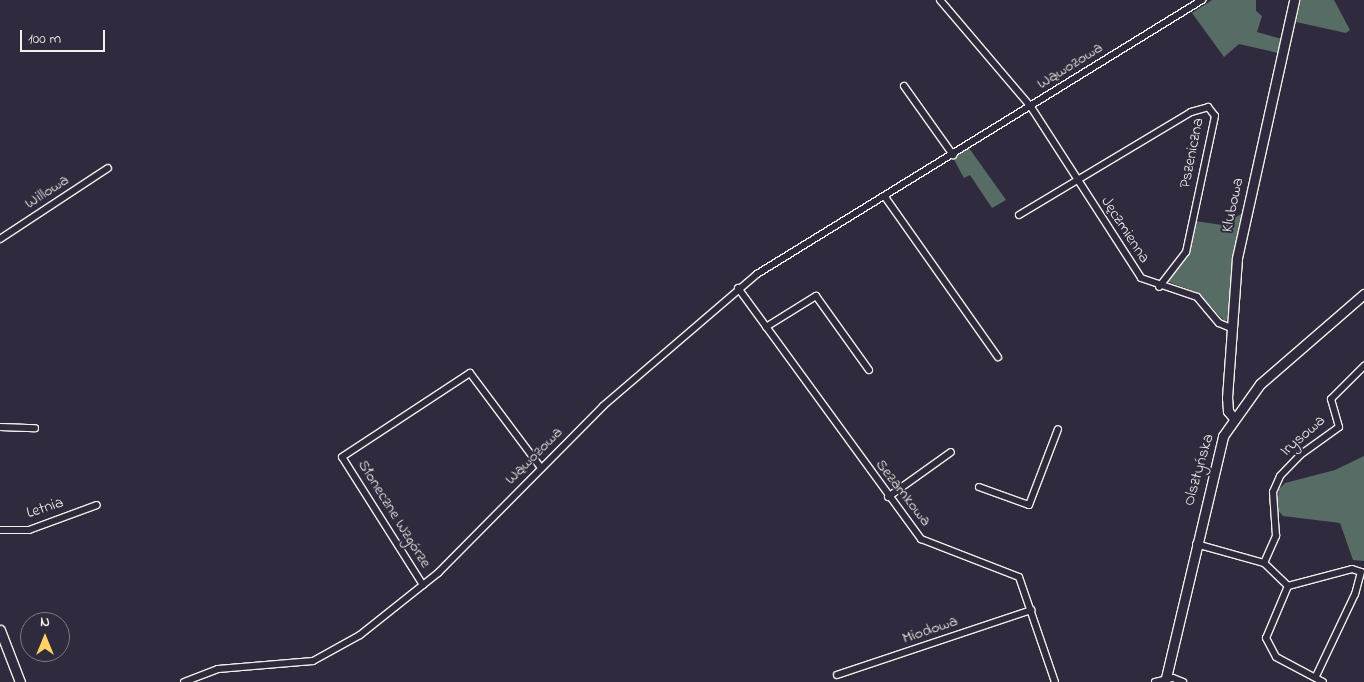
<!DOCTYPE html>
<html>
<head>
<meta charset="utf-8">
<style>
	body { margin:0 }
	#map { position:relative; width:1364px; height:682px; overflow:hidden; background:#2f2a3d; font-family:"Indie Flower",sans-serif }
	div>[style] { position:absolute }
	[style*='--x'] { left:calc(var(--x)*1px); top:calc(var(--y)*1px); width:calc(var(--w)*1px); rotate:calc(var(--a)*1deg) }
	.green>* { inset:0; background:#586c66 }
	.roads { filter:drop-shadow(1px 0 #f4f1e8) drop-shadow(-1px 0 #f4f1e8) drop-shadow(0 1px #f4f1e8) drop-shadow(0 -1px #f4f1e8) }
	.street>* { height:6px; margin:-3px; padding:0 3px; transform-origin:3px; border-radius:3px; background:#2f2a3d }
	.secondary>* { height:9px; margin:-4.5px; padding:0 4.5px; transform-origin:4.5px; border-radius:4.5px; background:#2f2a3d }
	span { translate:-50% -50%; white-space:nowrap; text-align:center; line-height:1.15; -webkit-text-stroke:4px #2f2a3d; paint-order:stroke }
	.street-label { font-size:16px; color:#f4f1e8 }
	.north { position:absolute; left:20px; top:612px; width:50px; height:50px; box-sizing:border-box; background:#2f2a3d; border:1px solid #7e7a81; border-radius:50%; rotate:0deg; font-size:14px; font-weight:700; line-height:20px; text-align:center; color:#f4f1e8 }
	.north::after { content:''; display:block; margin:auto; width:18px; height:22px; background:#ffd166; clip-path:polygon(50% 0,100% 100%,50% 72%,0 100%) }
	.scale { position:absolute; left:20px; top:30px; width:85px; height:22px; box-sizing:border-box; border:2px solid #f4f1e8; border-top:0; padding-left:6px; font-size:15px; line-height:18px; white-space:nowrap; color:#f4f1e8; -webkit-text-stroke:4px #2f2a3d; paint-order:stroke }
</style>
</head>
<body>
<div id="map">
	<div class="green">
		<div style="clip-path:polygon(1212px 0,1256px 0,1256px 11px,1262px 16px,1257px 32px,1282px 39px,1278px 53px,1239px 44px,1224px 57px,1192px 13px)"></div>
		<div style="clip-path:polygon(1301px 0,1334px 0,1350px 30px,1346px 33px,1296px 22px)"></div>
		<div style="clip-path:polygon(969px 148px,1006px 200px,992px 208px,970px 175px,964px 178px,953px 158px)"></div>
		<div style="clip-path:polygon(1243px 213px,1232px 268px,1229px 316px,1225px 322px,1199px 293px,1166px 281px,1187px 257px,1195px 221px,1222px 225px)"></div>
		<div style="clip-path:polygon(1364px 456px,1364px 561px,1353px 560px,1340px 523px,1283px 516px,1277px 509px,1279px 489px,1285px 483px,1335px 470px)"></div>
	</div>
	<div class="roads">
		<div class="street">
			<div style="--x:940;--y:0;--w:140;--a:49.6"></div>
			<div style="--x:1031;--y:107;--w:203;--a:57.2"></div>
			<div style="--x:1141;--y:278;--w:59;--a:18.7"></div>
			<div style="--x:1197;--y:297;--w:34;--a:50"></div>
			<div style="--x:1219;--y:323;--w:13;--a:23"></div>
			<div style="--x:904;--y:86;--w:85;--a:54.6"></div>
			<div style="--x:885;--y:197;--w:196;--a:54.8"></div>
			<div style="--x:1019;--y:215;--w:200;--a:-30.9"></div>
			<div style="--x:1191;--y:112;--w:18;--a:-16"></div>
			<div style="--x:1208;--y:107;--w:11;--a:52"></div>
			<div style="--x:1215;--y:116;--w:139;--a:102"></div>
			<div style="--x:1186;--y:252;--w:44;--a:127.6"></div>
			<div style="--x:0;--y:239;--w:129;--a:-33.3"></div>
			<div style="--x:738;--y:288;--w:311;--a:53.9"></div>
			<div style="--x:921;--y:539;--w:105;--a:21.2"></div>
			<div style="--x:1019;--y:577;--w:111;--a:71.1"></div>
			<div style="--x:766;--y:327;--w:59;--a:-31.8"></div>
			<div style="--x:816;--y:296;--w:91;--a:54.4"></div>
			<div style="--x:0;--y:427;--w:35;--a:2"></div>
			<div style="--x:979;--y:487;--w:53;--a:19.8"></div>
			<div style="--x:1029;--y:505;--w:81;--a:-69.1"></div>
			<div style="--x:888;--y:497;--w:77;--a:-35.5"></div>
			<div style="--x:0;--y:530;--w:29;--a:0"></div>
			<div style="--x:29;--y:530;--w:72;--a:-20.2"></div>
			<div style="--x:1196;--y:544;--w:71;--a:15.6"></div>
			<div style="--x:423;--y:585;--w:151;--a:-122.3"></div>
			<div style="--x:342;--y:457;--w:153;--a:-33.3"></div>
			<div style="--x:470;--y:373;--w:119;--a:53.2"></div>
			<div style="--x:1288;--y:586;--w:33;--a:-136"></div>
			<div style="--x:1264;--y:563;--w:30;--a:-66"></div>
			<div style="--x:1276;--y:536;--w:44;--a:-93.9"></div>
			<div style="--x:1273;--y:492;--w:17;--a:-66"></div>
			<div style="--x:1280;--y:476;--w:29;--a:-46"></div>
			<div style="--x:1300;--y:455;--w:48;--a:-35.7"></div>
			<div style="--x:1339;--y:427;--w:29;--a:-106"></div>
			<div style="--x:1331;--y:399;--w:47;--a:-45"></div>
			<div style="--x:1288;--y:586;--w:66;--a:-14.9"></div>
			<div style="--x:1352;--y:569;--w:9;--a:18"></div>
			<div style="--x:1361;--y:572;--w:23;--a:105"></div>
			<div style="--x:1355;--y:594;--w:91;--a:115.4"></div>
			<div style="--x:1288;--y:586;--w:56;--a:112.9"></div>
			<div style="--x:1266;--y:638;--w:21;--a:62"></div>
			<div style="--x:1276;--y:657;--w:53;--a:28"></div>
			<div style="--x:837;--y:675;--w:205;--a:-18.5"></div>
			<div style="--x:184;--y:682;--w:36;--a:-21"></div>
			<div style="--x:218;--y:669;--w:95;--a:-4.8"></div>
			<div style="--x:313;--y:661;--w:54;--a:-29"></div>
			<div style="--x:360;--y:635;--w:100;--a:-38.5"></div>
			<div style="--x:438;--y:573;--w:235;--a:-45.3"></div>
			<div style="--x:603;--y:406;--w:203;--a:-40.6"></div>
			<div style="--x:757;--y:274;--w:523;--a:-31.62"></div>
			<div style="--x:1155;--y:682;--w:18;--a:-13"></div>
			<div style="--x:1173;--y:678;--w:11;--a:22"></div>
		</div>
		<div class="secondary">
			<div style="--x:1233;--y:417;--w:8;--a:-130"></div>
			<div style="--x:1228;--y:411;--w:13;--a:-94"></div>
			<div style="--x:1227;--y:398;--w:140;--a:-85.9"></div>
			<div style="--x:1237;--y:258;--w:264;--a:-77.5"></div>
			<div style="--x:0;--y:630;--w:56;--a:69"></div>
			<div style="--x:1165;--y:682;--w:253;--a:-76.7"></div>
			<div style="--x:1223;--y:436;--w:64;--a:-54.6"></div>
			<div style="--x:1260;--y:384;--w:138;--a:-40.9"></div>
		</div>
	</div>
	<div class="street-label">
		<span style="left:1070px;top:66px;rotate:-32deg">Wąwozowa</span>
		<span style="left:1192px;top:153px;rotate:-79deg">Pszeniczna</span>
		<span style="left:47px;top:192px;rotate:-33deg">Willowa</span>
		<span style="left:1233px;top:205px;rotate:-78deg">Klubowa</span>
		<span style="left:1125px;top:230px;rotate:57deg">Jęczmienna</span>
		<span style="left:1303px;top:436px;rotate:-41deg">Irysowa</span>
		<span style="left:534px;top:456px;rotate:-45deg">Wąwozowa</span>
		<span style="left:1199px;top:470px;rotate:-74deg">Olsztyńska</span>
		<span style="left:903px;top:493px;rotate:52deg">Sezamkowa</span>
		<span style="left:45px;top:508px;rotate:-18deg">Letnia</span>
		<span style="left:394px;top:514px;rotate:58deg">Słoneczne Wzgórze</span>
		<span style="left:930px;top:630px;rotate:-19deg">Miodowa</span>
	</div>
	<div class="north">N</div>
	<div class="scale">100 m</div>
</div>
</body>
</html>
